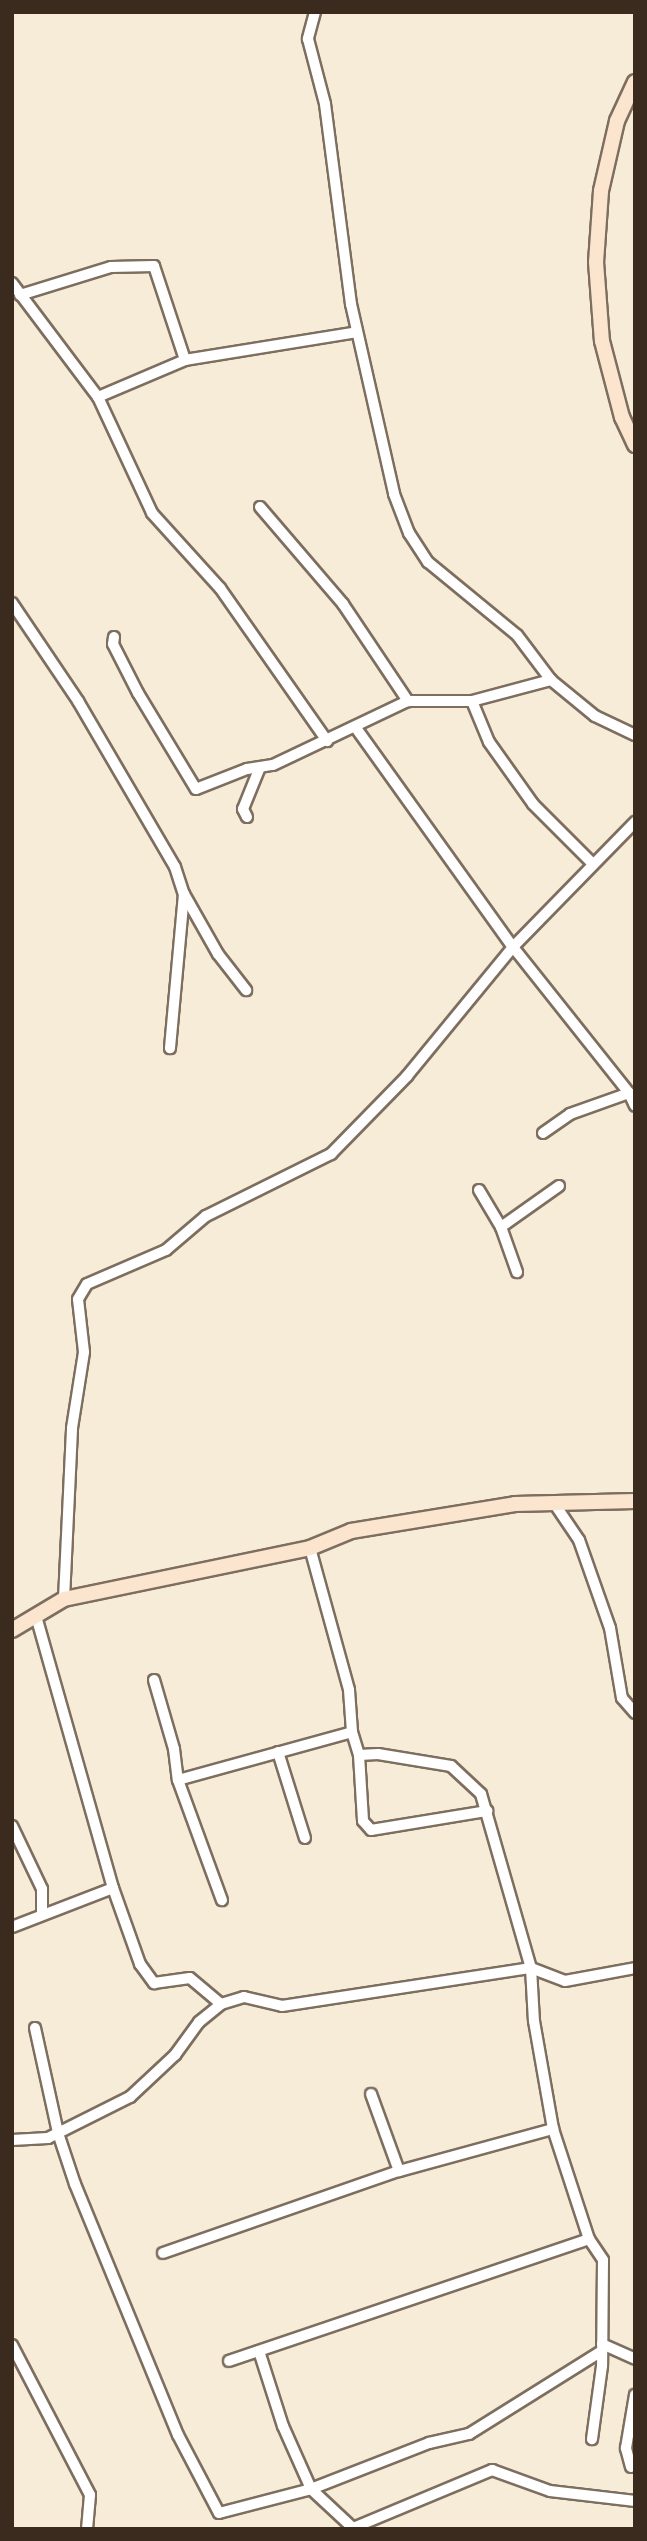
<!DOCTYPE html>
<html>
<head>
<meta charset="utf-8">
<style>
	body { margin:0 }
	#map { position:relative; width:647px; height:2541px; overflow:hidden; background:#f7ecd7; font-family:"Playpen Sans",sans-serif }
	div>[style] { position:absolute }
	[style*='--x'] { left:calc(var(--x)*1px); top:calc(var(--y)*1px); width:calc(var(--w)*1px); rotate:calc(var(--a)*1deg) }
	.roads { filter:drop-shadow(2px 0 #7d6e5f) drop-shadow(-2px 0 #7d6e5f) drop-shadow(0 2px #7d6e5f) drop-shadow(0 -2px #7d6e5f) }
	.street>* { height:10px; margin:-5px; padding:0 5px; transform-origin:5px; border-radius:5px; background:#fff }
	.secondary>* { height:14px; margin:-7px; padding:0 7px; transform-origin:7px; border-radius:7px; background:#fce5cf }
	span { translate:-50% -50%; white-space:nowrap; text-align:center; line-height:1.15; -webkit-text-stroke:5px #fbf7ec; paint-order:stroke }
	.frame { position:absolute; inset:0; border:14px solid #3b2a1e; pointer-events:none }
</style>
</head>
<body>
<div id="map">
	<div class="roads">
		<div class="street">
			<div style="--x:315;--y:12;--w:28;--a:105"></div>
			<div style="--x:308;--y:39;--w:67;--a:75.3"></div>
			<div style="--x:325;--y:104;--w:202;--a:82.6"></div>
			<div style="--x:351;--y:304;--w:195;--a:77.2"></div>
			<div style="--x:394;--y:494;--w:42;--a:69"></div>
			<div style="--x:409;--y:533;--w:35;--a:57"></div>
			<div style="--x:428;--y:562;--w:115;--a:39.4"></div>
			<div style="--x:517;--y:635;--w:56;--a:52.9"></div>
			<div style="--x:551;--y:680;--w:57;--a:39.3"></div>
			<div style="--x:595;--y:716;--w:44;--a:25.4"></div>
			<div style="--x:12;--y:283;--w:143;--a:53"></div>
			<div style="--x:98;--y:397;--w:128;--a:65"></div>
			<div style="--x:152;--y:513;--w:101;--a:47.8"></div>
			<div style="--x:220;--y:588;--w:187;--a:55"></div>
			<div style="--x:20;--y:295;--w:95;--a:-17.1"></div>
			<div style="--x:111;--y:267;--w:43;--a:-1.3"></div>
			<div style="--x:154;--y:266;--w:99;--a:71.7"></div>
			<div style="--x:98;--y:397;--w:95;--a:-23"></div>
			<div style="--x:185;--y:360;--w:174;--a:-9.2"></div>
			<div style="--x:260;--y:507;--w:128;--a:49.4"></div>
			<div style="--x:343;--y:604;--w:117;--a:56.2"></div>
			<div style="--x:12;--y:603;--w:118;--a:56"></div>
			<div style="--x:78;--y:701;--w:192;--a:59.7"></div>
			<div style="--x:175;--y:867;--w:28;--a:72"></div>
			<div style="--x:184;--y:894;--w:155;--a:95.2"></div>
			<div style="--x:114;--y:637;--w:7;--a:98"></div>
			<div style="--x:113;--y:644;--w:55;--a:63"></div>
			<div style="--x:138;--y:693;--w:112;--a:58.9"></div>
			<div style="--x:196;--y:789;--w:55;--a:-21.4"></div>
			<div style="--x:247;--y:769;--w:26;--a:-9"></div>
			<div style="--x:273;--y:765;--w:149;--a:-25.4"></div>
			<div style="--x:408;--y:701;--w:64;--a:0"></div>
			<div style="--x:472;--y:701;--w:82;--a:-14.9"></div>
			<div style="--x:472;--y:701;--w:44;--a:67.5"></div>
			<div style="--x:489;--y:742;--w:76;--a:54.6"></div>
			<div style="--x:533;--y:804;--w:82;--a:45"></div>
			<div style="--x:356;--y:728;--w:269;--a:54.4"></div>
			<div style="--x:513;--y:947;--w:186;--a:51.5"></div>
			<div style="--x:629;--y:1093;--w:14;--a:65"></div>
			<div style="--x:247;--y:817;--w:9;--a:-117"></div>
			<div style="--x:243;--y:809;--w:45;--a:-68"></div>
			<div style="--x:184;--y:894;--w:69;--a:60.5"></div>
			<div style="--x:218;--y:954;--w:46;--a:52.1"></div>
			<div style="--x:543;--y:1133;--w:33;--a:-35"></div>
			<div style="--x:570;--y:1114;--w:63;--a:-19.6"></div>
			<div style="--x:479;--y:1190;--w:43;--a:59.3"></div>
			<div style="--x:501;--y:1227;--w:48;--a:70.4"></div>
			<div style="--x:501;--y:1227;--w:71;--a:-35.3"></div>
			<div style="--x:556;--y:1506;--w:41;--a:55.9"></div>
			<div style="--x:579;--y:1540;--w:93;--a:70.6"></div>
			<div style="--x:610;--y:1628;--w:71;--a:80.3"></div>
			<div style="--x:622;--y:1698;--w:20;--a:49"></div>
			<div style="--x:310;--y:1548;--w:147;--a:74.6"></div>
			<div style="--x:349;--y:1690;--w:42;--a:85.9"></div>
			<div style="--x:64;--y:1599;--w:171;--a:-87.3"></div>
			<div style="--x:72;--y:1428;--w:77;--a:-81"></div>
			<div style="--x:84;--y:1352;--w:53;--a:-96.5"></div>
			<div style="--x:78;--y:1299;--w:17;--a:-59"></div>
			<div style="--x:87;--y:1284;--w:86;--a:-23.3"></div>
			<div style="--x:166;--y:1250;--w:52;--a:-40.4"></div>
			<div style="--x:206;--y:1216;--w:140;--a:-26.4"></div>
			<div style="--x:331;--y:1154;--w:109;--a:-45.7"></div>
			<div style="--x:407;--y:1076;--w:167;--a:-50.6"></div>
			<div style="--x:513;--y:947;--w:175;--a:-45.7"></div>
			<div style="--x:36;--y:1616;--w:283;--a:74.2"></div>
			<div style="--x:113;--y:1888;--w:81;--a:70.4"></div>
			<div style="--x:140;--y:1964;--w:24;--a:54"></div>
			<div style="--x:154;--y:1983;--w:36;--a:-8"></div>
			<div style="--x:190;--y:1978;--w:40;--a:40"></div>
			<div style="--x:154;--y:1680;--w:72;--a:73.8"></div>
			<div style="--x:174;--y:1749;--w:31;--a:83"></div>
			<div style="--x:178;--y:1780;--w:128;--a:69.9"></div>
			<div style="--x:278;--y:1752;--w:90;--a:72.6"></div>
			<div style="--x:359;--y:1755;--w:66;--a:86.5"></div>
			<div style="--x:363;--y:1821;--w:12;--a:48"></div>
			<div style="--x:371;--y:1830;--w:118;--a:-9.3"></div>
			<div style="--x:178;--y:1780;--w:180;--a:-15.4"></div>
			<div style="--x:352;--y:1732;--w:24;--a:73"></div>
			<div style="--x:359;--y:1755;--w:19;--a:-3"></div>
			<div style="--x:378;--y:1754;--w:74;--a:9.3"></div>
			<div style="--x:451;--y:1766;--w:41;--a:43"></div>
			<div style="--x:481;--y:1794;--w:181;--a:74"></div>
			<div style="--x:531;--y:1968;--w:53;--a:86.8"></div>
			<div style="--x:534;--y:2021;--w:110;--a:80"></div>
			<div style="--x:553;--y:2129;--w:116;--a:71.9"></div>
			<div style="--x:589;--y:2239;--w:25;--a:56"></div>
			<div style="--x:603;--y:2260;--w:106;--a:90.5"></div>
			<div style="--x:602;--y:2366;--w:74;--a:97.8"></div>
			<div style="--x:12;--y:1826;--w:70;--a:64.5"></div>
			<div style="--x:42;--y:1889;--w:25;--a:90"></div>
			<div style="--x:12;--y:1927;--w:108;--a:-21.1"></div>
			<div style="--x:35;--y:2028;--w:107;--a:77.6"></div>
			<div style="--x:58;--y:2133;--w:54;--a:71.6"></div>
			<div style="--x:75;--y:2184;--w:271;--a:67.7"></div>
			<div style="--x:178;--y:2435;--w:88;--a:62.3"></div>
			<div style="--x:219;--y:2513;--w:95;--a:-14.6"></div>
			<div style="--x:311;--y:2489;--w:127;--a:-21.3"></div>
			<div style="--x:429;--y:2443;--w:41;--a:-12.7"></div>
			<div style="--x:469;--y:2434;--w:157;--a:-32"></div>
			<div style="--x:371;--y:2094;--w:82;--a:70"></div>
			<div style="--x:12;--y:2140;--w:36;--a:-3"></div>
			<div style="--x:48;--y:2138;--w:92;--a:-26.6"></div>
			<div style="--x:130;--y:2097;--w:62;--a:-43"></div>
			<div style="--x:175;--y:2055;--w:41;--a:-54"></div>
			<div style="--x:199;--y:2022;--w:28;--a:-39"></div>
			<div style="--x:221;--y:2004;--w:24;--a:-17"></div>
			<div style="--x:244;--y:1997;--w:39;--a:13"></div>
			<div style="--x:282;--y:2006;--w:252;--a:-8.7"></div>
			<div style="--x:531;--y:1968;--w:36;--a:21"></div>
			<div style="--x:565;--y:1981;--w:71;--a:-10.5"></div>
			<div style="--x:163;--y:2253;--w:250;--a:-19.2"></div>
			<div style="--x:399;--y:2171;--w:160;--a:-15.3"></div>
			<div style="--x:602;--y:2344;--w:36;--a:24"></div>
			<div style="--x:12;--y:2345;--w:169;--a:62.5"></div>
			<div style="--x:90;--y:2495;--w:34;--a:95"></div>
			<div style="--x:259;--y:2351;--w:79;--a:72.3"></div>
			<div style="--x:283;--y:2426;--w:69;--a:66"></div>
			<div style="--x:311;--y:2489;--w:57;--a:42.9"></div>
			<div style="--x:353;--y:2528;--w:151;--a:-22.6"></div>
			<div style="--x:492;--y:2470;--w:62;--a:19.9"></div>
			<div style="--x:550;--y:2491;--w:86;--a:6.7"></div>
			<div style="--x:229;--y:2361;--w:380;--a:-18.7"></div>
			<div style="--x:631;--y:2467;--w:20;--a:-105"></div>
			<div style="--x:626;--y:2448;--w:54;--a:-80.4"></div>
		</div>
		<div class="secondary">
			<div style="--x:635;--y:82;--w:43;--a:114.8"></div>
			<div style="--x:617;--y:121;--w:72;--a:102.9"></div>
			<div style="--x:601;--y:191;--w:71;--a:94"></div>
			<div style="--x:596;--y:262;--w:79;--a:85.7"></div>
			<div style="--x:602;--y:341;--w:79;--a:75.3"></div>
			<div style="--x:622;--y:417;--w:31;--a:65"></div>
			<div style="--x:12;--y:1630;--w:61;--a:-30.8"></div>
			<div style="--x:64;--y:1599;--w:251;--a:-11.7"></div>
			<div style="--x:310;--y:1548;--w:44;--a:-22.5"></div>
			<div style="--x:351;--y:1531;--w:166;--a:-9.3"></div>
			<div style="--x:515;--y:1504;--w:120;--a:-1.4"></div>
		</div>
	</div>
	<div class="frame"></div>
</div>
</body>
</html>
